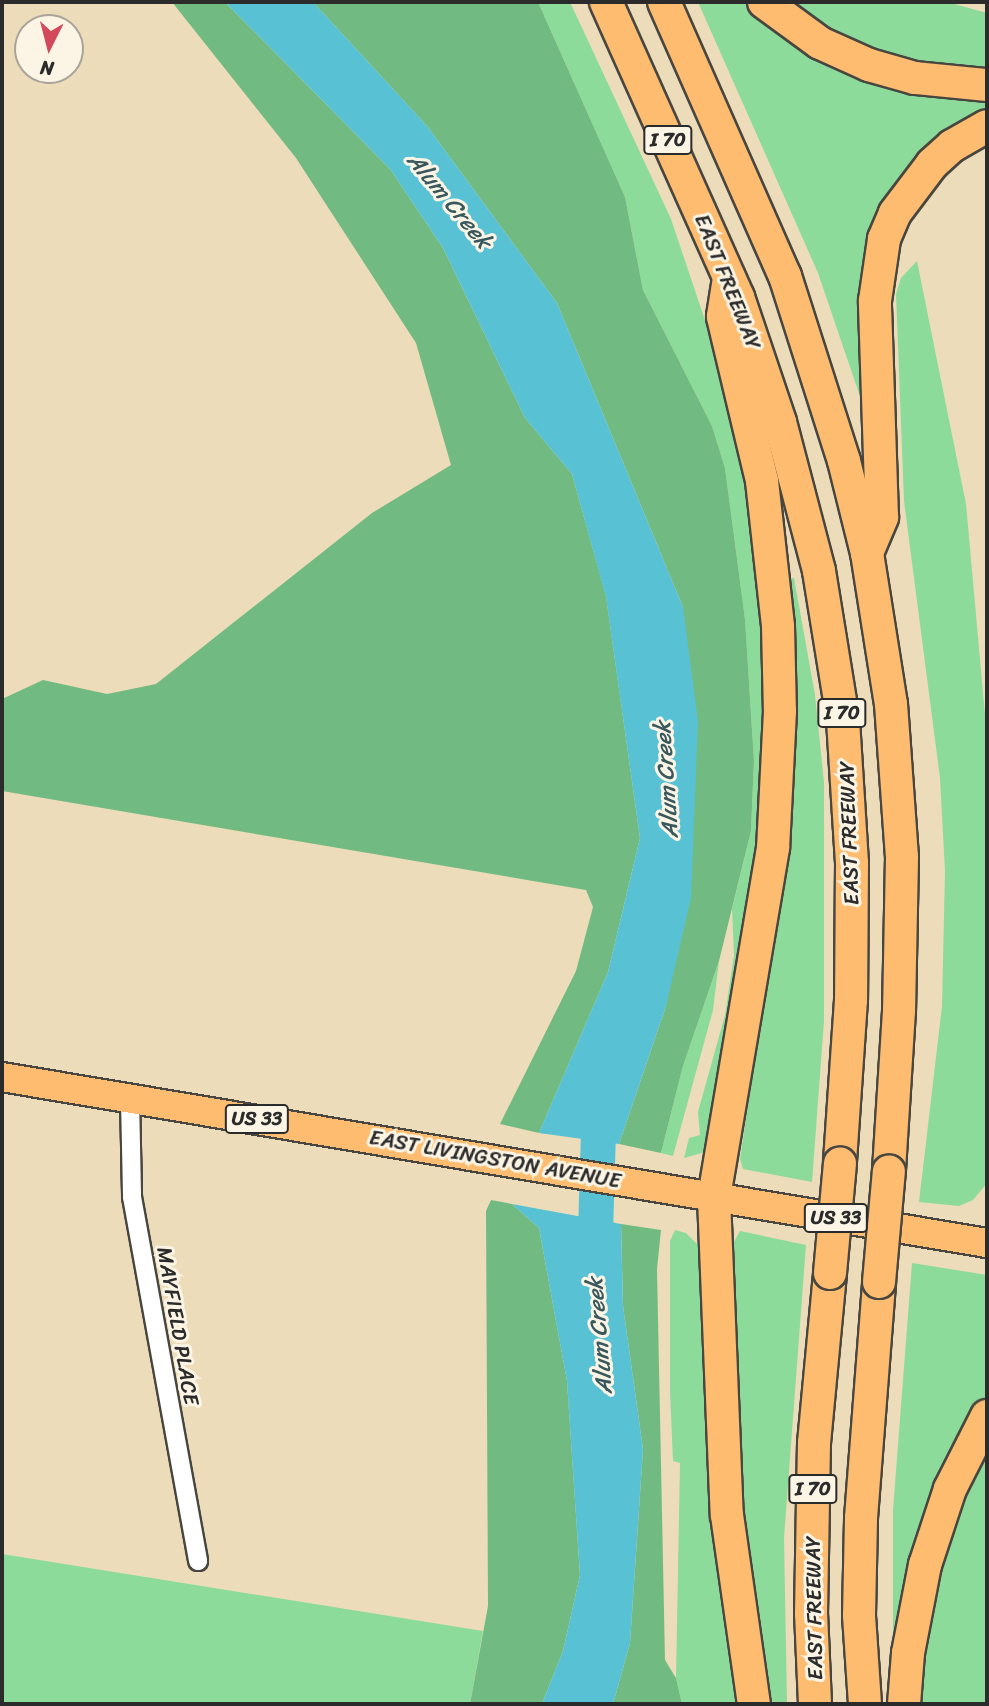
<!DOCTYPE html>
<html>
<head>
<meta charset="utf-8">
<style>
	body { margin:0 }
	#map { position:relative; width:989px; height:1706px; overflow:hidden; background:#eddcb9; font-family:Sriracha,sans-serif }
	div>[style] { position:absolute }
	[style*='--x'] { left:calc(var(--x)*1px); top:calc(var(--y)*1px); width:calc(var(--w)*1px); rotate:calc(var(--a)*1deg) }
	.green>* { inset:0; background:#8cdb9a }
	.forest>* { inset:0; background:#71bb82 }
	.water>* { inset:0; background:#58c2d4 }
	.river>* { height:35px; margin:-17.5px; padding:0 17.5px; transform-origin:17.5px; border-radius:17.5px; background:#58c2d4 }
	.roads { filter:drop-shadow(2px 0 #484640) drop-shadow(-2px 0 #484640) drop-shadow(0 2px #484640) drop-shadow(0 -2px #484640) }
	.minor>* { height:18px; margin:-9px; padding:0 9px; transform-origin:9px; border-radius:9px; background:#fff }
	.primary>* { height:28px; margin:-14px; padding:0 14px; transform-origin:14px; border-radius:14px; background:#fdbc6f }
	.motorway>* { height:32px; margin:-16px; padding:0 16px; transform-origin:16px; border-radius:16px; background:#fdbc6f }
	.bridges { filter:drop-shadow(2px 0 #484640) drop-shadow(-2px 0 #484640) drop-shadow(0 2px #484640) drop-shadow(0 -2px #484640) }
	.motorway-bridge>* { height:32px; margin:-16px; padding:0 16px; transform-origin:16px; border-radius:16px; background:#fdbc6f }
	span { translate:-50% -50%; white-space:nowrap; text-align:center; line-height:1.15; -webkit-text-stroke:6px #fcf5e5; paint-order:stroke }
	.shield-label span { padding:2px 5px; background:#fcf5e5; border:2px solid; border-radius:5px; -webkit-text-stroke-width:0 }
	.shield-label { font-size:19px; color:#2b2b2b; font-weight:700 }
	.street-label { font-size:21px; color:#2b2b2b }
	.water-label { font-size:23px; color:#38585e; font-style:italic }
	.frame { position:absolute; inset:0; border:4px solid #2b2b2b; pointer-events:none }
	.north { position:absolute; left:14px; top:14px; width:70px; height:70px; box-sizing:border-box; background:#fcf5e5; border:2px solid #a8a49b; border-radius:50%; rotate:186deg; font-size:19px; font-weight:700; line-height:28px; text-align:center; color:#2b2b2b }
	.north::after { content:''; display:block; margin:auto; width:24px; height:32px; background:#d1495b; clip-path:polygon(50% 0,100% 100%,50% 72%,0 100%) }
</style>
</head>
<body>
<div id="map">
	<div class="green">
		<div style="clip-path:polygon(538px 2px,570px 2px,671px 219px,728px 389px,760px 559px,767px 640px,761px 819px,752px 896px,713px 1143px,705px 1152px,684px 1158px,689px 1138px,700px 1135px,698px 1112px,725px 1015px,734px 956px,732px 909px,751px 831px,754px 761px,745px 619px,725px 468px,712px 426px,643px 290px,625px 197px)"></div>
		<div style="clip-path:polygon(698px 2px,746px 2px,794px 39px,987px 98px,987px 117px,901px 183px,865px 411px,818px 273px)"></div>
		<div style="clip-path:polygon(784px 2px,947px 2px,987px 13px,987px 74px,904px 67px,838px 38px)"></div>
		<div style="clip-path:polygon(917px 261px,966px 504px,987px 737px,987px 1183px,973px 1200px,959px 1206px,919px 1202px,942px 1006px,945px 871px,940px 778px,904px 501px,896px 294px,901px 278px)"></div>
		<div style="clip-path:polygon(794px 578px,815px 695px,824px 782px,824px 1021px,812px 1182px,743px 1169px,740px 1159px,780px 892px,787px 579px)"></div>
		<div style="clip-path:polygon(719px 961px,713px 1010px,673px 1156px,661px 1153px,683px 1066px)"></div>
		<div style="clip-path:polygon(675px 1230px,686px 1233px,698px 1245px,706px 1276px,709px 1461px,717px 1564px,739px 1704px,682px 1704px,676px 1678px,680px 1463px,673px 1461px,670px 1391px,670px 1241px)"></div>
		<div style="clip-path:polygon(740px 1231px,806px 1245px,784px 1538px,787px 1704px,763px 1704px,743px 1576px,730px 1249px)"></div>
		<div style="clip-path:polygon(912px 1263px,987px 1275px,987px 1402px,899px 1644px,893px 1644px,893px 1510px)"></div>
		<div style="clip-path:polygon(987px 1441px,987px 1704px,920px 1704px,931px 1601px,953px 1518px)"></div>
		<div style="clip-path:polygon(2px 1554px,483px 1631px,470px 1704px,2px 1704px)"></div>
	</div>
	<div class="forest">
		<div style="clip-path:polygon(172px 2px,225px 2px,390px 169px,443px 248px,525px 418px,572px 474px,606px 596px,640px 838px,608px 972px,539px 1133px,500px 1124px,576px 971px,593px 907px,586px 890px,2px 791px,2px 699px,43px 680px,107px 694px,156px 684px,372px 513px,451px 465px,416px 343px,296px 158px)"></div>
		<div style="clip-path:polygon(313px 2px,538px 2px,625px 197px,643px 290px,712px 426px,725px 468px,745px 619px,754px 761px,751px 831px,719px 961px,683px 1066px,661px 1153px,619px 1144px,666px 1006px,683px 607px,557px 303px,427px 126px)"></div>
		<div style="clip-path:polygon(491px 1200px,512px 1204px,539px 1228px,567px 1381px,580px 1575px,563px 1651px,542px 1704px,470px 1704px,488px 1606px,486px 1211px)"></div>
		<div style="clip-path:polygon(621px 1224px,661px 1230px,657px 1269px,665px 1660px,676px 1678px,682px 1704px,613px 1704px,630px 1643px,643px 1449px,623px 1306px)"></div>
	</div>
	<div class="water">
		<div style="clip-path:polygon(225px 2px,313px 2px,427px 126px,557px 303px,683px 607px,698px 721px,691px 898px,666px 1006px,619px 1144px,539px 1133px,608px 972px,640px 838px,606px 597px,572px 474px,525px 418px,443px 248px,390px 169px)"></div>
		<div style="clip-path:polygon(512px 1204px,621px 1224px,623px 1306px,643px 1449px,630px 1643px,613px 1704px,542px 1704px,563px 1651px,580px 1575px,572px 1457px,567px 1381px,539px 1228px)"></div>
	</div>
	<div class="river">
		<div style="--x:594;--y:1266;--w:132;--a:-88.3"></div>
		<div style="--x:598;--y:1134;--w:40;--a:-80"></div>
	</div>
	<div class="roads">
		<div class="minor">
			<div style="--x:130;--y:1098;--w:99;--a:88.8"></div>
			<div style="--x:132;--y:1197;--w:370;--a:79.7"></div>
		</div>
		<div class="primary">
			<div style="--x:2;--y:1077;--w:999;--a:9.57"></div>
		</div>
		<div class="motorway">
			<div style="--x:606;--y:2;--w:323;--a:65.9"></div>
			<div style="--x:738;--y:297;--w:132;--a:71.4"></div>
			<div style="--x:780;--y:422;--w:154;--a:75.3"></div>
			<div style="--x:819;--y:571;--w:151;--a:80.8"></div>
			<div style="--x:843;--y:720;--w:143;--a:86.4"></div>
			<div style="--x:852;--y:863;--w:137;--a:90.4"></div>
			<div style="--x:851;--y:1000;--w:163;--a:93.9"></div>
			<div style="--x:664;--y:2;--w:300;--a:66.2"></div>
			<div style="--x:785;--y:276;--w:194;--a:72.3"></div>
			<div style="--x:844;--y:461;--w:95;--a:76"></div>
			<div style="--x:867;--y:553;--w:153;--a:81"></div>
			<div style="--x:891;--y:704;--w:153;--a:85.9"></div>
			<div style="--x:902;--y:857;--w:154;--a:91.1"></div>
			<div style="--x:899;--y:1011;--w:160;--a:93.6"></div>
			<div style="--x:764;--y:2;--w:69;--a:36.2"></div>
			<div style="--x:820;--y:43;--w:54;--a:24.2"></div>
			<div style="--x:869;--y:65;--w:48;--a:15.8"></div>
			<div style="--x:915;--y:78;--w:72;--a:5.6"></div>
			<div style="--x:729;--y:278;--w:39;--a:99"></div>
			<div style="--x:723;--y:317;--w:169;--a:76.6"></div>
			<div style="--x:762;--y:481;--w:146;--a:83.7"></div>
			<div style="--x:778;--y:626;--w:85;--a:88.7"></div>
			<div style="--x:780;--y:711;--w:137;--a:92.9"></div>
			<div style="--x:773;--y:848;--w:355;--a:99.6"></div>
			<div style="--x:714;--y:1198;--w:317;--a:87.7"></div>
			<div style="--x:727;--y:1515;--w:191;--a:81.9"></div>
			<div style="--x:867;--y:553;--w:39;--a:-67"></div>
			<div style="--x:882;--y:517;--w:216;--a:-91.9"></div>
			<div style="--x:875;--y:301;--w:63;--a:-81.7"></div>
			<div style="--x:884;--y:239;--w:28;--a:-67"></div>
			<div style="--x:895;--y:213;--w:61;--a:-52.9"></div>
			<div style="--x:932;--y:164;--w:27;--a:-42"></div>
			<div style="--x:952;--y:146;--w:40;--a:-29.7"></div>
			<div style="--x:815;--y:1704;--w:90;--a:-92.5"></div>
			<div style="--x:811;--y:1614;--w:171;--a:-89"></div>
			<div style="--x:814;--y:1443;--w:171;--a:-84.6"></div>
			<div style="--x:865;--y:1704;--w:89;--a:-93.9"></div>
			<div style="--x:859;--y:1615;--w:97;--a:-88.8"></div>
			<div style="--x:861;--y:1518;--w:237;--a:-85.6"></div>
			<div style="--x:904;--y:1704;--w:51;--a:-85.5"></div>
			<div style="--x:908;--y:1653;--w:90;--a:-79.1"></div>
			<div style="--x:925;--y:1565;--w:80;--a:-71.8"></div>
			<div style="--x:950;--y:1489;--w:82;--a:-63.1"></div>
		</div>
	</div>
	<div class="bridges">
		<div class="motorway-bridge">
			<div style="--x:830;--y:1273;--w:110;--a:-84.8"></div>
			<div style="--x:879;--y:1282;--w:111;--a:-84.9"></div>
		</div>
	</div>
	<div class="shield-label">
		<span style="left:668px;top:140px">I 70</span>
		<span style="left:842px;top:713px">I 70</span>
		<span style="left:257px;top:1119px">US 33</span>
		<span style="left:836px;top:1218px">US 33</span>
		<span style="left:813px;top:1489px">I 70</span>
	</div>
	<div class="street-label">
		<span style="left:728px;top:282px;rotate:68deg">EAST FREEWAY</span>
		<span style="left:849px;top:833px;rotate:-92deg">EAST FREEWAY</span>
		<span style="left:495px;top:1159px;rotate:10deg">EAST LIVINGSTON AVENUE</span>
		<span style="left:178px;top:1326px;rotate:80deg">MAYFIELD PLACE</span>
		<span style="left:814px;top:1608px;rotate:-91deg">EAST FREEWAY</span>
	</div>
	<div class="water-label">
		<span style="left:449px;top:201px;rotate:50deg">Alum Creek</span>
		<span style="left:667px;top:780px;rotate:-94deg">Alum Creek</span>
		<span style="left:600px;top:1336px;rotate:-95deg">Alum Creek</span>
	</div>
	<div class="frame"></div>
	<div class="north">N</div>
</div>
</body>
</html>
